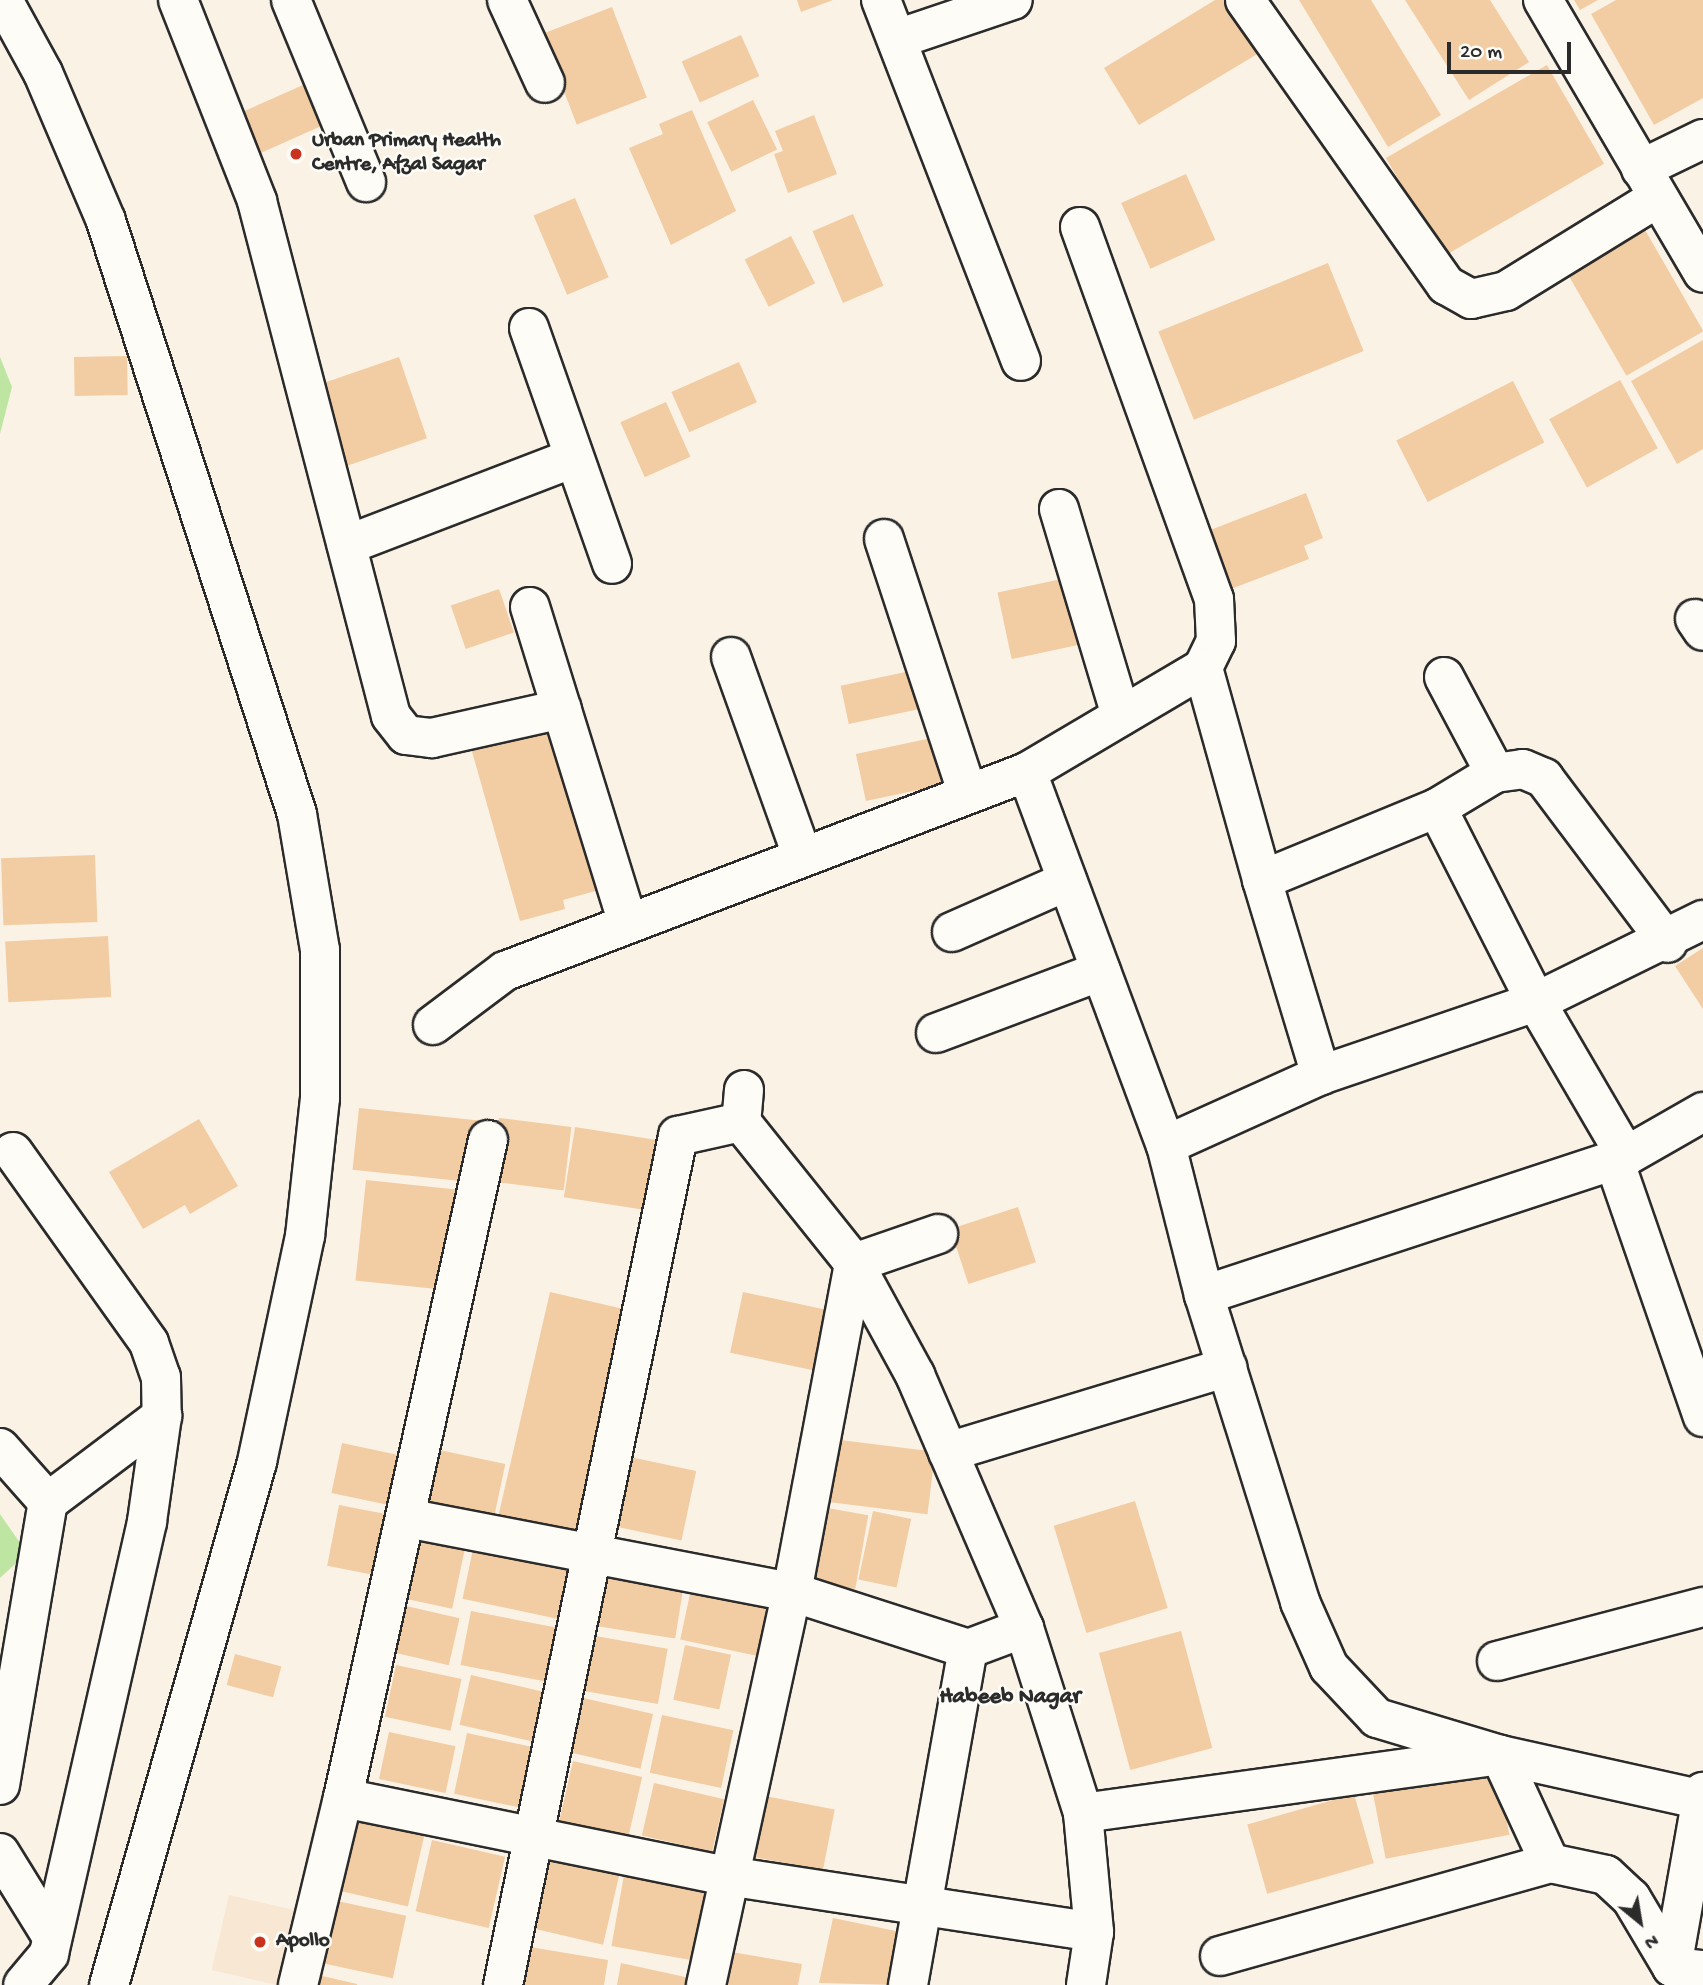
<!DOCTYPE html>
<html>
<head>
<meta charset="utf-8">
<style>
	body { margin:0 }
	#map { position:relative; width:1703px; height:1985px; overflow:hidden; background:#fbf2e6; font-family:"Gochi Hand",sans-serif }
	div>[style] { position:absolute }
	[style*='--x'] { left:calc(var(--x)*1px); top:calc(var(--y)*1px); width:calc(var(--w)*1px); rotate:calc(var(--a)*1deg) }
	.built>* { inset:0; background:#f8e7d2; transform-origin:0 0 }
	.green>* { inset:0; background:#bee6a2 }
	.building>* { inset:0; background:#f2cca2; transform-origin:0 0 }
	.roads { filter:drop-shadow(2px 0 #2b2b2b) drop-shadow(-2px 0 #2b2b2b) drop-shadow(0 2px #2b2b2b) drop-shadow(0 -2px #2b2b2b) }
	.street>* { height:38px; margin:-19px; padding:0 19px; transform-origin:19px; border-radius:19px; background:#fdfcf7 }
	.dots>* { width:19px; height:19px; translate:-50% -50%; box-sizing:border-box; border:4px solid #fdfcf7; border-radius:50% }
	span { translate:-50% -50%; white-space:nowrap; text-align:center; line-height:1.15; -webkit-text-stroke:5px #fdfcf7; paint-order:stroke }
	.poi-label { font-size:21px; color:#2b2b2b; font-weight:700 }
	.left { translate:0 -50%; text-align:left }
	.neighbourhood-label { font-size:23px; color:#2b2b2b; font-weight:700 }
	.north { position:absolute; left:1605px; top:1887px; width:70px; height:70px; -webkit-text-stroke:5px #fdfcf7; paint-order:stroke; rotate:150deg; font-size:19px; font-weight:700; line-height:28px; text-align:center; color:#2b2b2b }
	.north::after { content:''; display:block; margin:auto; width:24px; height:32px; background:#2b2b2b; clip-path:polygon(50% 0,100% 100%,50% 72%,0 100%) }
	.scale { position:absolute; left:1447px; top:42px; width:124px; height:32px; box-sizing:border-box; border:4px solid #2b2b2b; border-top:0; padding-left:9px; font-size:21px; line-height:24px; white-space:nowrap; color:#2b2b2b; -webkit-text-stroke:5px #fdfcf7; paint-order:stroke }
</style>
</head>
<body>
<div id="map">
	<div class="built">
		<div style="left:229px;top:1895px;width:81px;height:77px;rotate:13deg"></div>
	</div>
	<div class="green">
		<div style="clip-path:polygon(0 357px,12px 387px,0 434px)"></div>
		<div style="clip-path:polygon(0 1514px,27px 1553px,0 1578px)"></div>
	</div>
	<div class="building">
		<div style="clip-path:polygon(797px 0,833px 0,801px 12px)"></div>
		<div style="clip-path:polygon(1215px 0,1226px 0,1259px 53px,1139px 125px,1104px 68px)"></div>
		<div style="clip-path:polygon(1299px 0,1371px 0,1441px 115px,1388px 147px)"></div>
		<div style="clip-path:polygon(1405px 0,1490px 0,1529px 62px,1469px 100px)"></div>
		<div style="clip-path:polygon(1574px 0,1598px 0,1580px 10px)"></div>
		<div style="clip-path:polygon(1616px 0,1703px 0,1703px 98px,1654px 125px,1591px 14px)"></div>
		<div style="left:612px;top:7px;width:97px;height:75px;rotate:69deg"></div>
		<div style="left:741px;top:35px;width:45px;height:65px;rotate:66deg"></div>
		<div style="left:1547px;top:65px;width:114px;height:186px;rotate:60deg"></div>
		<div style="left:321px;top:77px;width:45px;height:98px;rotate:66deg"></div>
		<div style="left:753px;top:100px;width:55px;height:51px;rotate:64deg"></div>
		<div style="clip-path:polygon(692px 110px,736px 211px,671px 245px,629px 148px,663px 134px,659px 124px)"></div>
		<div style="clip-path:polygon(814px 115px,837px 174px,788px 193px,774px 154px,783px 151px,775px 131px)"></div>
		<div style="left:1186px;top:174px;width:72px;height:71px;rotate:66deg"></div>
		<div style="left:575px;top:198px;width:86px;height:45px;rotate:67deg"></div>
		<div style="left:853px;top:214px;width:78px;height:44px;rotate:67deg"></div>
		<div style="left:1641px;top:223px;width:125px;height:89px;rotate:60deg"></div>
		<div style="left:791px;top:236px;width:53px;height:52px;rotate:63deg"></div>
		<div style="left:1328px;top:263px;width:95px;height:183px;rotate:68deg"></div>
		<div style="clip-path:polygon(1703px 340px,1703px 449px,1677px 464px,1631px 381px)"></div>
		<div style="left:127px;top:356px;width:39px;height:53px;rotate:89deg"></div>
		<div style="left:399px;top:357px;width:86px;height:89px;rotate:71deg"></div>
		<div style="left:739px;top:362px;width:44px;height:74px;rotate:66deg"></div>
		<div style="left:1620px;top:380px;width:78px;height:81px;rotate:61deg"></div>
		<div style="left:1513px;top:381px;width:69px;height:131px;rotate:63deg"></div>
		<div style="left:666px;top:402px;width:60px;height:50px;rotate:66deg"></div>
		<div style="clip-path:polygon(1306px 493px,1323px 538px,1304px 546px,1309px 559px,1223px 592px,1200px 534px)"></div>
		<div style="left:1066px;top:578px;width:68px;height:70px;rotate:78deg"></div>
		<div style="left:499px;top:589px;width:46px;height:51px;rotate:71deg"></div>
		<div style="left:915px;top:670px;width:39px;height:76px;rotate:78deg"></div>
		<div style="clip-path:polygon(552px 725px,599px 890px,563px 900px,565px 909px,520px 921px,471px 748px)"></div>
		<div style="left:941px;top:736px;width:48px;height:87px;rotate:78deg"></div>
		<div style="left:95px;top:855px;width:67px;height:94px;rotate:88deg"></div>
		<div style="left:108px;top:936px;width:61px;height:103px;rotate:87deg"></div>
		<div style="clip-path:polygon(1703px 948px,1703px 1009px,1675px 966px)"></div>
		<div style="left:359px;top:1108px;width:123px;height:62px;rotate:6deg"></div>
		<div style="left:499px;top:1118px;width:73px;height:64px;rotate:7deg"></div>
		<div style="clip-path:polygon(199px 1119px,238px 1186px,190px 1214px,185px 1205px,143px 1229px,109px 1172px)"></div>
		<div style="left:575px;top:1127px;width:89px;height:71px;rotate:9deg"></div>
		<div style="left:366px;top:1180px;width:100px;height:101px;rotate:6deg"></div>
		<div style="left:1018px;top:1207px;width:58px;height:71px;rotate:72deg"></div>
		<div style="left:550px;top:1292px;width:82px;height:229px;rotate:13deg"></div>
		<div style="left:743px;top:1292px;width:85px;height:62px;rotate:12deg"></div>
		<div style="left:824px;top:1438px;width:112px;height:63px;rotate:7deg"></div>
		<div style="left:342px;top:1443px;width:78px;height:51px;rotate:12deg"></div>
		<div style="left:430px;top:1448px;width:77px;height:60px;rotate:12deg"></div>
		<div style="left:616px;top:1454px;width:82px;height:71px;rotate:12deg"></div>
		<div style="left:1135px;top:1501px;width:112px;height:85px;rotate:73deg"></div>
		<div style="left:339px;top:1505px;width:62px;height:62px;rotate:11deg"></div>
		<div style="left:822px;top:1507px;width:47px;height:75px;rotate:10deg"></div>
		<div style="left:873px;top:1511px;width:39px;height:70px;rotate:12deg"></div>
		<div style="left:419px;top:1529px;width:49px;height:71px;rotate:12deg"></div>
		<div style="left:475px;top:1540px;width:105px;height:60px;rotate:12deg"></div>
		<div style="left:600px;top:1570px;width:85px;height:56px;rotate:9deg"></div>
		<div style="left:694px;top:1575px;width:78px;height:66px;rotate:12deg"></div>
		<div style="left:406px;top:1606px;width:55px;height:48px;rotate:13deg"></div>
		<div style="left:471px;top:1611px;width:97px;height:55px;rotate:11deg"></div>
		<div style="left:1181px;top:1631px;width:121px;height:85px;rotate:75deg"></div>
		<div style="left:584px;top:1634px;width:85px;height:56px;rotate:10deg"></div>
		<div style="left:685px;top:1645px;width:47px;height:56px;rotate:12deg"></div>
		<div style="left:235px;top:1654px;width:48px;height:32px;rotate:15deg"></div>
		<div style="left:396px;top:1665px;width:67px;height:53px;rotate:12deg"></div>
		<div style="left:471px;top:1675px;width:74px;height:51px;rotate:13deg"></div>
		<div style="left:579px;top:1697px;width:76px;height:56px;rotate:13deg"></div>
		<div style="left:662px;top:1715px;width:73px;height:59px;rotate:12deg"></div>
		<div style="left:389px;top:1732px;width:68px;height:48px;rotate:12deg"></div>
		<div style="left:467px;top:1733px;width:66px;height:62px;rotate:12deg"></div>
		<div style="left:573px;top:1761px;width:71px;height:63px;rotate:13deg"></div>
		<div style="left:1496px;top:1766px;width:70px;height:126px;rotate:79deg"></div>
		<div style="left:654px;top:1783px;width:72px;height:54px;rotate:13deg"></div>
		<div style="left:1354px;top:1794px;width:72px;height:111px;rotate:74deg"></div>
		<div style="left:765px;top:1796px;width:71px;height:62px;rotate:11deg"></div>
		<div style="left:349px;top:1815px;width:78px;height:76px;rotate:13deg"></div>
		<div style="left:432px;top:1840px;width:75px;height:73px;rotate:13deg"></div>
		<div style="left:535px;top:1853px;width:87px;height:74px;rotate:13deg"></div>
		<div style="left:624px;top:1875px;width:82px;height:72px;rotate:10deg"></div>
		<div style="left:323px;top:1898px;width:85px;height:64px;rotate:12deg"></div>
		<div style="clip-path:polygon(833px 1918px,910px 1934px,900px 1985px,819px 1983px)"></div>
		<div style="clip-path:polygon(524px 1946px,608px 1960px,604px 1985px,518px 1985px)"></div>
		<div style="clip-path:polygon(720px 1950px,802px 1964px,798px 1985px,714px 1985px)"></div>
		<div style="clip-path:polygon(621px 1963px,699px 1980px,698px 1985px,617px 1985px)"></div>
		<div style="clip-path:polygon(305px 1972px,357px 1984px,357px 1985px,302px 1985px)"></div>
	</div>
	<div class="roads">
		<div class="street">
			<div style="--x:3;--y:0;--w:83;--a:61.3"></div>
			<div style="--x:43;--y:73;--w:161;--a:66.9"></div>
			<div style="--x:106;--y:221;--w:623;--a:72.15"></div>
			<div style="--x:297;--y:814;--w:138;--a:80.4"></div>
			<div style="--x:320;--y:950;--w:148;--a:90"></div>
			<div style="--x:320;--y:1098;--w:139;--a:96.2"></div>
			<div style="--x:305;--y:1236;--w:231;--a:102"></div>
			<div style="--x:257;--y:1462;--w:544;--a:105.8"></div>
			<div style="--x:178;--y:0;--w:216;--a:68.5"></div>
			<div style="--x:257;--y:201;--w:532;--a:75.42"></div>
			<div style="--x:391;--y:716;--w:24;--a:52"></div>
			<div style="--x:406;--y:735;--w:26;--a:7"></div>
			<div style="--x:432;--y:738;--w:133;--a:-12.6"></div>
			<div style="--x:291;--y:0;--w:197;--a:67.6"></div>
			<div style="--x:507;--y:0;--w:91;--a:65.4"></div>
			<div style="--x:881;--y:0;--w:387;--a:68.8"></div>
			<div style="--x:1245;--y:0;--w:349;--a:54.8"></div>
			<div style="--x:1446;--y:285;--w:29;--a:29"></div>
			<div style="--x:1471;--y:299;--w:36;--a:-13"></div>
			<div style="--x:1506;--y:291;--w:177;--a:-31.6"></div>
			<div style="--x:1543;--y:0;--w:316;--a:59.6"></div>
			<div style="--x:897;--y:39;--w:122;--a:-18.6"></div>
			<div style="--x:1641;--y:169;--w:69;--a:-25.8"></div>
			<div style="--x:1080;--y:227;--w:395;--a:70.2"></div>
			<div style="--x:1214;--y:599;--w:42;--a:87.3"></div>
			<div style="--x:1216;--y:641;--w:30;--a:116"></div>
			<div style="--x:1203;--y:668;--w:220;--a:74.4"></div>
			<div style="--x:1262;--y:880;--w:189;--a:-22.4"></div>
			<div style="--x:1437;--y:808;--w:68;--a:-31.1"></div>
			<div style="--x:1495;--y:773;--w:28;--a:-8"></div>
			<div style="--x:1523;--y:769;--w:23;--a:23"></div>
			<div style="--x:1544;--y:778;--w:206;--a:53.1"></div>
			<div style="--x:529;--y:328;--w:250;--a:70.6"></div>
			<div style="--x:1059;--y:509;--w:216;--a:73.3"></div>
			<div style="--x:884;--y:539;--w:266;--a:71.8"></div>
			<div style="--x:347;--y:545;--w:243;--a:-21"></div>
			<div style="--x:530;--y:607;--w:329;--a:72.8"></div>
			<div style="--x:1695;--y:619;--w:14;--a:56"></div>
			<div style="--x:731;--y:657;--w:210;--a:70.3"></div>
			<div style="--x:1444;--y:677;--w:109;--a:62"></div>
			<div style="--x:1027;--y:772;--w:398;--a:69.6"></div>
			<div style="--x:1166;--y:1145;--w:155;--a:75.8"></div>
			<div style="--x:1204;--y:1295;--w:322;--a:72.6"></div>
			<div style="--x:1300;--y:1602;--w:71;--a:66"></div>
			<div style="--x:1329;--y:1667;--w:70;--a:46.7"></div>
			<div style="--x:1377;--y:1718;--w:128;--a:16.7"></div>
			<div style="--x:1500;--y:1755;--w:208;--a:12.5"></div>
			<div style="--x:1437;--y:808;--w:218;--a:63"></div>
			<div style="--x:1536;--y:1002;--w:178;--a:59.7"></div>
			<div style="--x:1262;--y:880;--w:204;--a:73.2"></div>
			<div style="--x:952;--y:932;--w:126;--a:-23.9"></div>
			<div style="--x:433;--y:1025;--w:90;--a:-36.9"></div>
			<div style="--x:505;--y:971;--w:559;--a:-20.87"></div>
			<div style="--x:1027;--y:772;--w:204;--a:-30.6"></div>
			<div style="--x:936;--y:1033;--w:176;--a:-20.6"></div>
			<div style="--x:744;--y:1090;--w:32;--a:95"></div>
			<div style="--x:741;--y:1122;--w:181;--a:51.3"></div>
			<div style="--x:854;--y:1263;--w:128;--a:61.4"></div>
			<div style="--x:915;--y:1375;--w:275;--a:66.7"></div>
			<div style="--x:1024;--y:1628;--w:194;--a:72.3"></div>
			<div style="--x:1083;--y:1813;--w:120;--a:84.7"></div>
			<div style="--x:1094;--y:1932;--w:54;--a:98.6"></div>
			<div style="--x:488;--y:1140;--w:674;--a:102.43"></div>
			<div style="--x:343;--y:1798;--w:393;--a:11.5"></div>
			<div style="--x:728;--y:1876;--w:370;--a:8.7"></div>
			<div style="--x:1166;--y:1145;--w:170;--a:-24.3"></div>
			<div style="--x:1321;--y:1075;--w:227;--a:-18.8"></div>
			<div style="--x:1536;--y:1002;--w:186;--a:-26.2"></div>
			<div style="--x:13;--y:1152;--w:234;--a:54.5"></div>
			<div style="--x:149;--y:1343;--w:36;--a:71"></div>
			<div style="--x:161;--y:1377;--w:39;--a:89"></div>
			<div style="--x:162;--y:1416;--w:107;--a:98.1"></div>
			<div style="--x:147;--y:1522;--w:443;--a:102.8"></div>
			<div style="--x:49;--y:1954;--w:40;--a:130"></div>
			<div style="--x:1614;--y:1160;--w:272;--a:70.9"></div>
			<div style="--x:1204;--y:1295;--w:444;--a:-18.2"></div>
			<div style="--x:1626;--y:1156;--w:89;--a:-29.7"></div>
			<div style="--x:0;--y:1448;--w:72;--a:48.4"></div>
			<div style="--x:948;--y:1452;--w:292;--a:-16.9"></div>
			<div style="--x:406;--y:1518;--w:393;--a:10.9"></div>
			<div style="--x:792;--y:1592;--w:185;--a:17.9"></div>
			<div style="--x:968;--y:1649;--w:60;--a:-20.6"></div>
			<div style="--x:1497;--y:1661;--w:213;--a:-14.7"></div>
			<div style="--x:0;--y:1785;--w:287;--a:-80.4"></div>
			<div style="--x:48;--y:1502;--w:143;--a:-37"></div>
			<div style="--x:1083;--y:1813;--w:421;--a:-7.9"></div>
			<div style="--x:1500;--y:1755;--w:119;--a:65.2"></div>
			<div style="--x:1550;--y:1863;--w:57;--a:12.1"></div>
			<div style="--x:1606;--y:1875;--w:34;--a:43"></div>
			<div style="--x:1631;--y:1898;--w:80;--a:59.3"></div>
			<div style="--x:1672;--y:1967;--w:31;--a:6"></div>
			<div style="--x:0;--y:1853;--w:99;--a:58.2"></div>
			<div style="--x:1220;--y:1956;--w:343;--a:-15.7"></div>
			<div style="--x:1672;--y:1967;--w:178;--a:-80"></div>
			<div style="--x:298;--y:1985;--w:192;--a:-76.5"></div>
			<div style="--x:503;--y:1985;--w:867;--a:-78.35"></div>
			<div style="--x:678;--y:1136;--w:65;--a:-12.5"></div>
			<div style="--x:706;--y:1985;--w:402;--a:-77.7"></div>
			<div style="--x:792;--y:1592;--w:335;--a:-79.3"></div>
			<div style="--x:854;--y:1263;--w:89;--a:-19"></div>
			<div style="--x:908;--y:1985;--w:341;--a:-79.9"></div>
		</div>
	</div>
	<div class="dots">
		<div style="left:296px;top:154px;background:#c8321e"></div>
		<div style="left:260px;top:1942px;background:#c8321e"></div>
	</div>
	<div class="poi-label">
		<span class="left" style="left:312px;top:154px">Urban Primary Health<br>Centre, Afzal Sagar</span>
		<span class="left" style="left:276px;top:1942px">Apollo</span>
	</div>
	<div class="neighbourhood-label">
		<span style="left:1010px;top:1698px">Habeeb Nagar</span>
	</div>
	<div class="north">N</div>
	<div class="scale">20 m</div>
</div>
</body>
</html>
